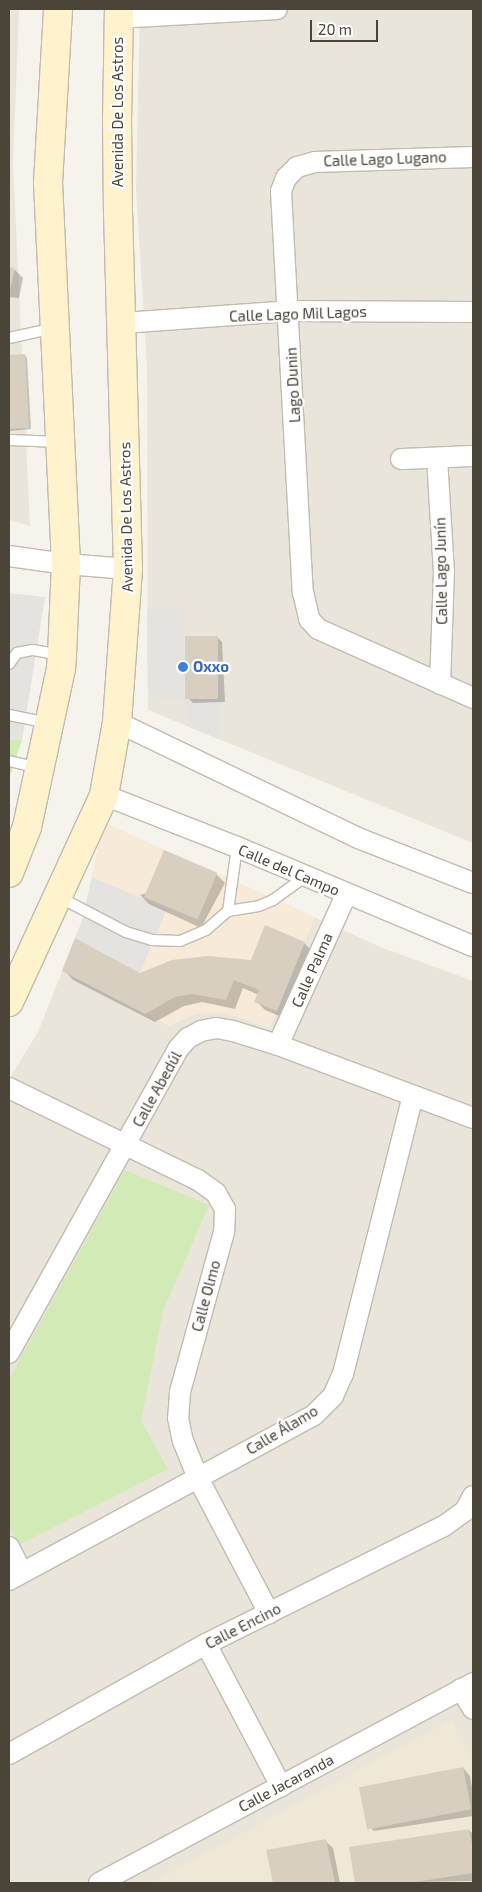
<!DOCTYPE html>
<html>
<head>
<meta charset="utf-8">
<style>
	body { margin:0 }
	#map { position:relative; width:482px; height:1892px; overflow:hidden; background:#f6f3ec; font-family:"Exo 2",sans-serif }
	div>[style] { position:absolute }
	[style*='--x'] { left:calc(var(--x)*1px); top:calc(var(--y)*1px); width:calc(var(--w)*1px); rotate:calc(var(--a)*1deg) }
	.residential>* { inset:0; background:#eae5da }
	.commercial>* { inset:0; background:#f7ead8 }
	.education>* { inset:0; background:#efe8d6 }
	.green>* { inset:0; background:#d2eab5 }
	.parking>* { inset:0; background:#e5e3e0 }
	.shadow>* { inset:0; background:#0003 }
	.building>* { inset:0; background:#d8cfc1; transform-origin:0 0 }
	.roads { filter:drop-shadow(1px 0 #c2bbae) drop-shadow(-1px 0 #c2bbae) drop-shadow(0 1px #c2bbae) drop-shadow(0 -1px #c2bbae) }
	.lane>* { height:10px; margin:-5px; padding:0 5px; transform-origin:5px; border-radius:5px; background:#fff }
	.street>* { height:20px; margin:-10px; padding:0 10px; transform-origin:10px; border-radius:10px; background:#fff }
	.secondary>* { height:28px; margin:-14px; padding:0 14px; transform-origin:14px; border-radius:14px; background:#fff3cd }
	.dots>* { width:14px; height:14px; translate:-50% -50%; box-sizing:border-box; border:2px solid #fff; border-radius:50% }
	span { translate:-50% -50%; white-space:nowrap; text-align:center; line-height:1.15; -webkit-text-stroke:4.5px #fff; paint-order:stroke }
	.street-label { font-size:15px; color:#4b4439 }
	.shop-label { font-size:15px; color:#366cbe; font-weight:700 }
	.left { translate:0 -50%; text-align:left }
	.frame { position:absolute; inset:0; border:10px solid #4b4439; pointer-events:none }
	.scale { position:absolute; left:310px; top:20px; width:68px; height:22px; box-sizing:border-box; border:2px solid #4b4439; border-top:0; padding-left:6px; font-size:15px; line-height:18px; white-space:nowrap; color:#4b4439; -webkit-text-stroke:4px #fff; paint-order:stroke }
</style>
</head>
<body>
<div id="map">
	<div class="residential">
		<div style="clip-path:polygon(9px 9px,19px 9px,13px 162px,30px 526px,9px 520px)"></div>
		<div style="clip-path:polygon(140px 9px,473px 9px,473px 843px,148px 710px,147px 366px,136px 189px)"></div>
		<div style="clip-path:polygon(104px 823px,383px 948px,473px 981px,473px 1883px,9px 1883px,9px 1079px,38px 1032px,82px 921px)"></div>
	</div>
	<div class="commercial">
		<div style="clip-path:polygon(104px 823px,315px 917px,270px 1028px,226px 1013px,196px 1014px,169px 1026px,62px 971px,82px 921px)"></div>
	</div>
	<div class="education">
		<div style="clip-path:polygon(452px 1719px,473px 1760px,473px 1883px,151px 1883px)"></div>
	</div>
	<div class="green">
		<div style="clip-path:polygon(9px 739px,22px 740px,9px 779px)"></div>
		<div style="clip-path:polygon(125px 1170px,209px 1205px,163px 1311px,141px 1421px,168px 1469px,19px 1545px,9px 1526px,9px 1379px)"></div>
	</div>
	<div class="parking">
		<div style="clip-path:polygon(9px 593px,45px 597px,22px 740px,9px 739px)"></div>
		<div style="clip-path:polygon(147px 609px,184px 609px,187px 698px,220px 698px,221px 740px,187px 726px,186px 699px,148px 697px)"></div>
		<div style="clip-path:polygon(92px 877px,167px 909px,140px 973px,75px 938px,82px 921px)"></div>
	</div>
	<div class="shadow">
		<div style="clip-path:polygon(9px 268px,14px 269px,23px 278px,19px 298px,9px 297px)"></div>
		<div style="clip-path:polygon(25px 355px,27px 358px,31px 429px,9px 431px,9px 356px)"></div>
		<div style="clip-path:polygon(217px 637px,222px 642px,225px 702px,193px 703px,188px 698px)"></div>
		<div style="clip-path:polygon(216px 874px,225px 883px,201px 928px,149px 904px,140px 895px)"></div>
		<div style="clip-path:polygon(304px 943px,313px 952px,286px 1019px,265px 1010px,256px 1001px,259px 995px,243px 988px,235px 1009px,202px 1002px,184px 1006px,155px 1022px,73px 980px,64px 970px,140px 974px,251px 962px)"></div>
		<div style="clip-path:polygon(463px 1768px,470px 1776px,473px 1794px,473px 1816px,374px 1831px,366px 1824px)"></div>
		<div style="clip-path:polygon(469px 1830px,473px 1834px,473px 1881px,356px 1883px,351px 1849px)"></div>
		<div style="clip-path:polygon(325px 1841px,333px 1848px,340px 1883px,274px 1883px,268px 1851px)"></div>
	</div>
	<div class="building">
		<div style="clip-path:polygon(9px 267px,15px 268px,10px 291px,9px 291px)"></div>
		<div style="clip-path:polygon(25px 354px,29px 428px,9px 429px,9px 355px)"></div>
		<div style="left:185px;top:636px;width:33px;height:63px"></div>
		<div style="left:164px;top:850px;width:58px;height:51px;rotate:23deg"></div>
		<div style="clip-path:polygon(265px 925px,305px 942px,277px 1011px,254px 1002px,259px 990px,234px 980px,226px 1000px,192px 994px,175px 997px,145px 1014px,62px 971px,75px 938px,140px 973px,172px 960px,208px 956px,251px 960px)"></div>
		<div style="left:463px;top:1767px;width:43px;height:106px;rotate:79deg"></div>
		<div style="clip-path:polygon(469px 1829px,473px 1849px,473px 1873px,409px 1883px,355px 1883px,349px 1847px)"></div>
		<div style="clip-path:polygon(326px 1839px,335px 1883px,273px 1883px,266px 1850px)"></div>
	</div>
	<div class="roads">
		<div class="lane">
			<div style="--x:9;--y:338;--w:46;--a:-12.5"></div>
			<div style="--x:9;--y:440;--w:51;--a:2.2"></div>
			<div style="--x:9;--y:664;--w:14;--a:-54"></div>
			<div style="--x:17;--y:653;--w:16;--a:-11"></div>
			<div style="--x:33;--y:650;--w:28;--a:10"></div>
			<div style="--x:9;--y:715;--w:41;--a:11.3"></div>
			<div style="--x:9;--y:761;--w:31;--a:13"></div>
			<div style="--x:59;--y:897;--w:76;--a:27.6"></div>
			<div style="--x:126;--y:932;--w:27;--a:17"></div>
			<div style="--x:152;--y:940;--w:28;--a:2"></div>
			<div style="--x:180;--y:941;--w:28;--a:-23"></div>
			<div style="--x:206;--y:930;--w:29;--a:-41"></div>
			<div style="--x:228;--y:911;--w:65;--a:-82"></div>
			<div style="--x:228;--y:911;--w:31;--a:-9"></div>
			<div style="--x:259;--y:906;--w:15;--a:-23"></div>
			<div style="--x:273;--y:900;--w:41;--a:-36"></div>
		</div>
		<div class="street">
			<div style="--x:118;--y:18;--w:159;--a:-3.2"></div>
			<div style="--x:473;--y:157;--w:158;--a:178.2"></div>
			<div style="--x:315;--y:162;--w:19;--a:164"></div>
			<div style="--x:297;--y:167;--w:16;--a:135"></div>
			<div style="--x:286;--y:178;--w:14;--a:111"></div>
			<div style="--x:281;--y:191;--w:402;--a:86.9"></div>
			<div style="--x:303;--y:592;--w:28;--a:77"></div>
			<div style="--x:309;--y:619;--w:13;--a:48"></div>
			<div style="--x:318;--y:629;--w:170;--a:24"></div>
			<div style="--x:123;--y:323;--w:166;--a:-4.1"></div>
			<div style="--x:289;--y:311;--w:184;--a:0.3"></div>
			<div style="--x:437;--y:458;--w:113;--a:86.5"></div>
			<div style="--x:444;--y:571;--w:113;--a:92"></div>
			<div style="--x:401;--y:459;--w:72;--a:-2.4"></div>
			<div style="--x:9;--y:556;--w:58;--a:8"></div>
			<div style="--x:66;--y:564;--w:62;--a:4.6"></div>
			<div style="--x:117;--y:722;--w:267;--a:25.7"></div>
			<div style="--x:358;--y:838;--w:123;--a:21.4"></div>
			<div style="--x:104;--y:795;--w:143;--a:21.4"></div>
			<div style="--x:237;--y:847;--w:256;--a:22.8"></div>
			<div style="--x:278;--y:1045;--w:165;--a:-65.6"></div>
			<div style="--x:9;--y:1088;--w:210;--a:26"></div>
			<div style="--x:198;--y:1180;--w:22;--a:36"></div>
			<div style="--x:216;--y:1193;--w:18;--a:61"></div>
			<div style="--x:225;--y:1209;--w:23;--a:92"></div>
			<div style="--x:224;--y:1232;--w:166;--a:105.4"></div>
			<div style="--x:180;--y:1392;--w:26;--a:94"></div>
			<div style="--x:178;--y:1418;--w:24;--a:78"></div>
			<div style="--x:183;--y:1441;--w:40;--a:68"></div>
			<div style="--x:198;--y:1478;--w:153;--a:62.3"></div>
			<div style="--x:9;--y:1353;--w:348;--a:-60.9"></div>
			<div style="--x:178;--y:1049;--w:15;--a:-48"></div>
			<div style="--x:188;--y:1038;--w:15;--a:-28"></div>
			<div style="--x:201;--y:1031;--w:15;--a:-11"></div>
			<div style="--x:216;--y:1028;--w:17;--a:10"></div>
			<div style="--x:233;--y:1031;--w:47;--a:17.3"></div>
			<div style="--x:278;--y:1045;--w:208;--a:20.5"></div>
			<div style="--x:9;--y:1547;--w:28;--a:63"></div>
			<div style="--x:9;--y:1580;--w:347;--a:-28.4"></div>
			<div style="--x:314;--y:1415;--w:27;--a:-45"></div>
			<div style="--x:333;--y:1396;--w:24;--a:-66"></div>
			<div style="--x:343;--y:1374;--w:287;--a:-75.9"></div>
			<div style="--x:206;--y:1644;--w:161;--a:62.2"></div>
			<div style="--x:461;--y:1689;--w:23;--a:59"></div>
			<div style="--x:9;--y:1754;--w:226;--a:-29.2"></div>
			<div style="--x:206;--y:1644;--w:266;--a:-26.4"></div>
			<div style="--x:444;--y:1526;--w:26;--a:-36"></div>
			<div style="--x:465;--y:1511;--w:17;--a:-62"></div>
			<div style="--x:99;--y:1883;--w:424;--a:-28.1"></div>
		</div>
		<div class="secondary">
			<div style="--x:9;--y:873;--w:49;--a:-68.6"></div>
			<div style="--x:27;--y:827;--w:162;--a:-77.9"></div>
			<div style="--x:61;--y:669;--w:14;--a:-86"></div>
			<div style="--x:62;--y:655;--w:91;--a:-87.5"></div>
			<div style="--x:66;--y:564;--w:381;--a:-92.7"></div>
			<div style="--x:48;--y:183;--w:174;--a:-86.7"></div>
			<div style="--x:9;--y:1002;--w:228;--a:-65.3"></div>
			<div style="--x:104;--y:795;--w:74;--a:-79.9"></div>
			<div style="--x:117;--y:722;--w:153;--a:-85.9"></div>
			<div style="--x:128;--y:569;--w:355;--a:-91.6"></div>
			<div style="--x:118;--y:214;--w:93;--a:-90.6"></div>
			<div style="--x:117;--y:121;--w:112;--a:-89"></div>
		</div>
	</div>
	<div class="dots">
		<div style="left:183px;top:667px;background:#3f7fe0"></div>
	</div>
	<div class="street-label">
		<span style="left:118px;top:112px;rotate:-90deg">Avenida De Los Astros</span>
		<span style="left:385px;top:159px;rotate:-2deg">Calle Lago Lugano</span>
		<span style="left:298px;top:314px;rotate:-2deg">Calle Lago Mil Lagos</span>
		<span style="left:293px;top:385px;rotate:-93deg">Lago Dunin</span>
		<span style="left:126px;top:517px;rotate:-91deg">Avenida De Los Astros</span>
		<span style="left:441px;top:571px;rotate:-91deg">Calle Lago Junín</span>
		<span style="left:289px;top:870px;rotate:23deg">Calle del Campo</span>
		<span style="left:312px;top:970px;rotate:-66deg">Calle Palma</span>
		<span style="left:157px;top:1089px;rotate:-61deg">Calle Abedúl</span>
		<span style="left:206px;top:1296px;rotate:-75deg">Calle Olmo</span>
		<span style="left:282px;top:1430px;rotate:-31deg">Calle Álamo</span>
		<span style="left:243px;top:1626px;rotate:-27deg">Calle Encino</span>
		<span style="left:286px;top:1783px;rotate:-28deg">Calle Jacaranda</span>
	</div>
	<div class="shop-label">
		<span class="left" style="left:193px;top:667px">Oxxo</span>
	</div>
	<div class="frame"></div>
	<div class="scale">20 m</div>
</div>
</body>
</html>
